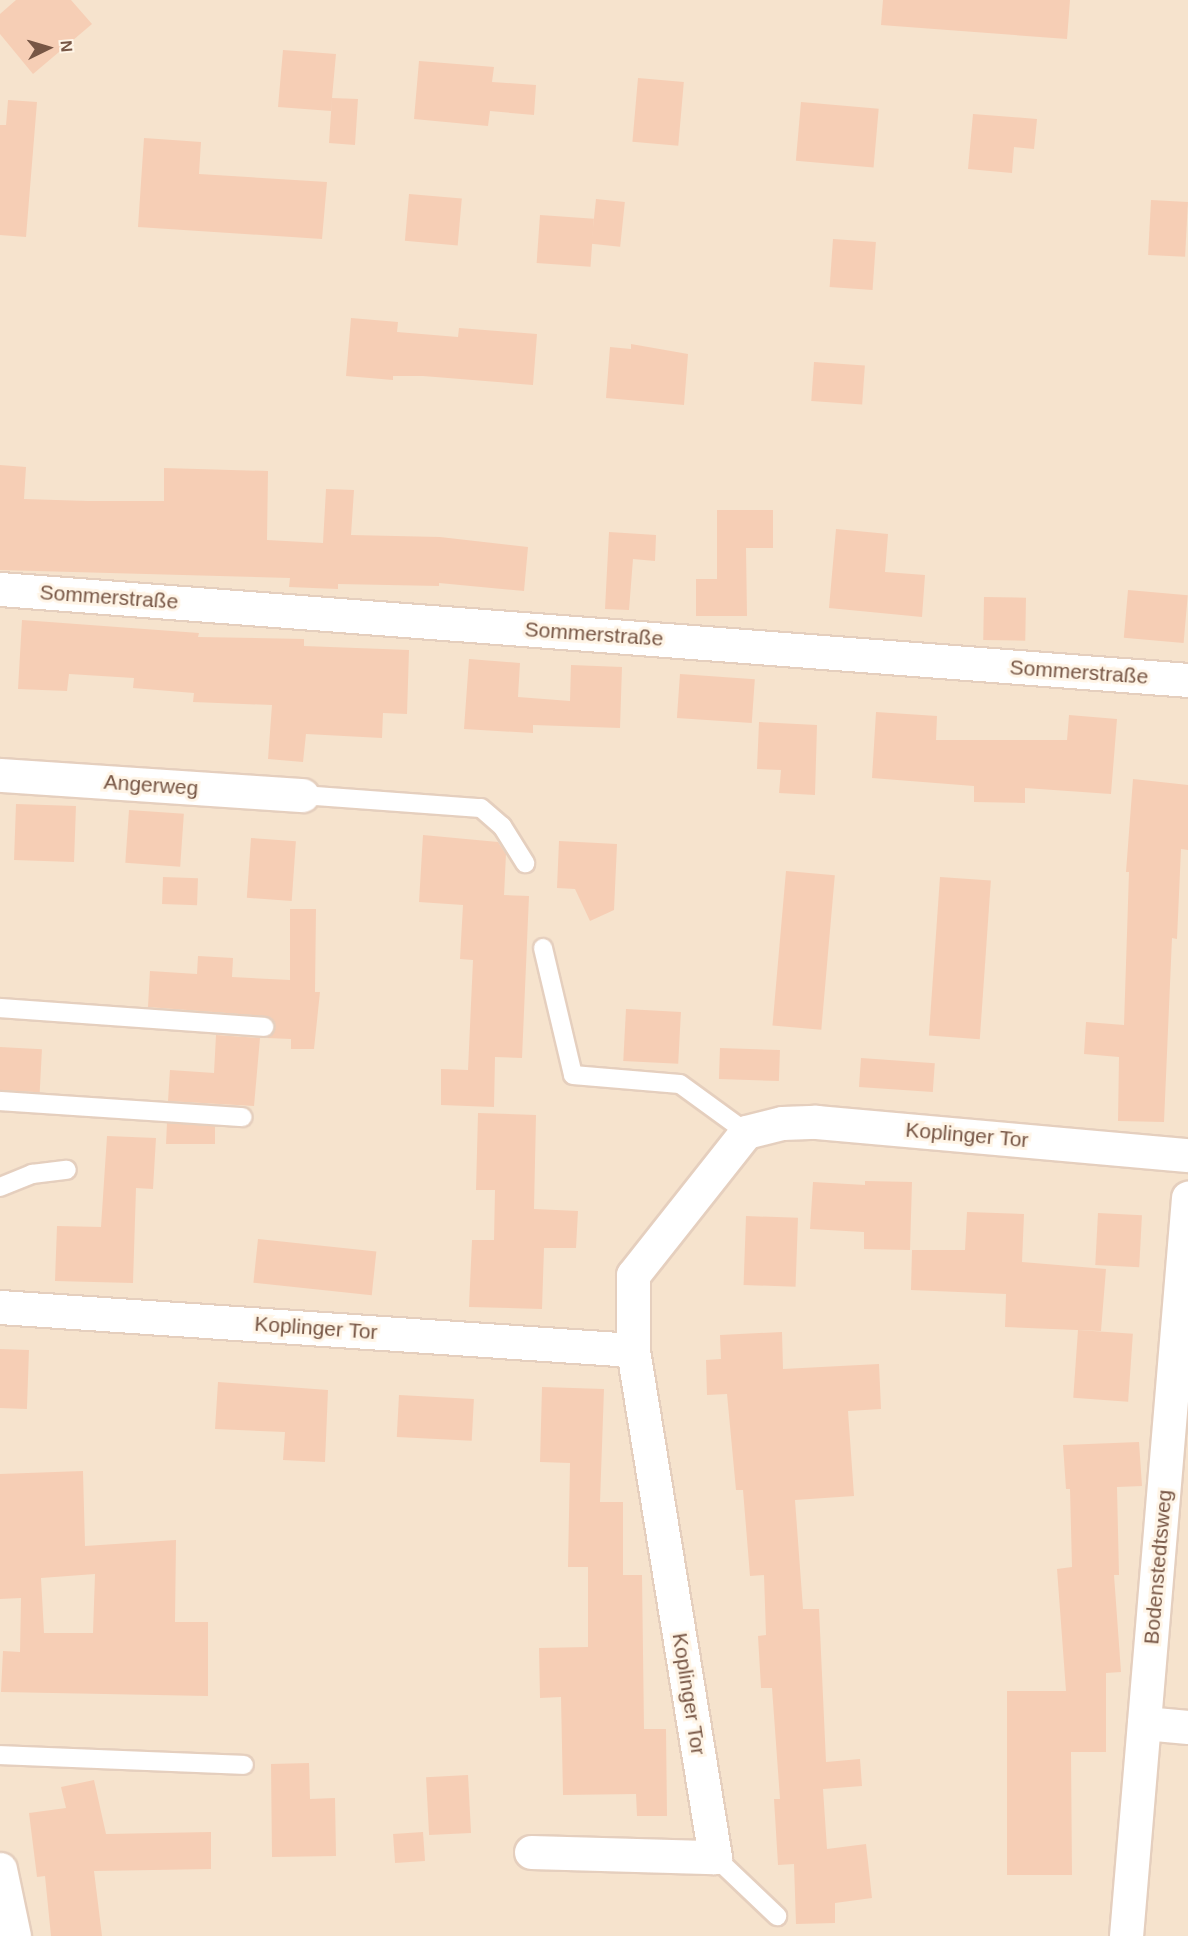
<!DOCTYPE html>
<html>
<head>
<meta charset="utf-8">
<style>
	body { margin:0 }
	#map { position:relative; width:1188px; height:1936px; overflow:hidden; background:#fef2df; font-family:Arial,sans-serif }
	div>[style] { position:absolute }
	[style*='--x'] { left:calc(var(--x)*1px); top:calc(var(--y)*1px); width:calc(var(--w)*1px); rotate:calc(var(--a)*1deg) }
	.residential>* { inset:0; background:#f6e3cd; transform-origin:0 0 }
	.building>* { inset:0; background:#f6ceb5; transform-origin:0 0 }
	.roads { filter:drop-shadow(2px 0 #e5cfbe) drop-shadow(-2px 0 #e5cfbe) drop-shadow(0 2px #e5cfbe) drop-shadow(0 -2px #e5cfbe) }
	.service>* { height:18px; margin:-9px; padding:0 9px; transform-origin:9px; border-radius:9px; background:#fff }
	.minor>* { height:33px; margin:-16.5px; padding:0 16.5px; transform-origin:16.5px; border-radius:16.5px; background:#fff }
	span { translate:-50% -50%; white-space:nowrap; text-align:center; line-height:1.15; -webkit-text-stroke:6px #fff5e7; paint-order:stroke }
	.street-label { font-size:21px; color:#775645 }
	.north { position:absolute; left:18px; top:18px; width:60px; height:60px; -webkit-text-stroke:4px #fff5e7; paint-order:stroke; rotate:85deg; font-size:16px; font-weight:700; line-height:24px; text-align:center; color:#775645 }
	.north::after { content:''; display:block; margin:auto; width:21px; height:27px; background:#775645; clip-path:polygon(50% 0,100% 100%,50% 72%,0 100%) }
</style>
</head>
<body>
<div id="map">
	<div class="residential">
		<div style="left:0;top:0;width:1188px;height:1936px"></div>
	</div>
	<div class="building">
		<div style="clip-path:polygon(16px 0,71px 0,92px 24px,33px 74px,0 34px,0 14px)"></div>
		<div style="clip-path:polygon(883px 0,1070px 0,1067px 39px,881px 25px)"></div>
		<div style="clip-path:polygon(283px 50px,336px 54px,332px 98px,358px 99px,355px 145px,329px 143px,332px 98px,331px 111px,278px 107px)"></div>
		<div style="clip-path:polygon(419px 61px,494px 67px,492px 82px,536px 85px,534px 115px,490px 111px,488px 126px,414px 119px)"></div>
		<div style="left:638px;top:78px;width:46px;height:64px;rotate:5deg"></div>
		<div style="clip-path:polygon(8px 100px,37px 102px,26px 237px,0 235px,0 125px,6px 125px)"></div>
		<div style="left:801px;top:102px;width:78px;height:59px;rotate:5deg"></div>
		<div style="clip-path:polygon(973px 114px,1037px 119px,1034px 149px,1014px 147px,1012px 173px,968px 169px)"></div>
		<div style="clip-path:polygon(144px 138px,201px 142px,199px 174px,327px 182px,322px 239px,138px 227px)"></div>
		<div style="left:409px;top:194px;width:53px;height:47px;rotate:5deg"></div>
		<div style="left:596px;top:199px;width:29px;height:45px;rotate:6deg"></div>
		<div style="left:1151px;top:200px;width:37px;height:55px;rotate:3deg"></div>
		<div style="left:540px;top:215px;width:54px;height:48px;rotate:4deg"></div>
		<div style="left:833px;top:239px;width:43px;height:48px;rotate:4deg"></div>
		<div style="clip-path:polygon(351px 318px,398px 322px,397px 332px,458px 337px,459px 328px,537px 334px,533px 385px,423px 376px,393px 376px,393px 380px,346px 376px)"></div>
		<div style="clip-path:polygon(631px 344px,688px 354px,684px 405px,606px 398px,610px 347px,631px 349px)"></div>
		<div style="left:814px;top:362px;width:51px;height:39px;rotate:4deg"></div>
		<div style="clip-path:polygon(0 465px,26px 467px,24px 499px,88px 501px,164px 501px,164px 468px,268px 471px,267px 540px,323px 543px,326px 489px,354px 490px,351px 535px,440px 537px,528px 547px,524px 591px,439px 583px,439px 586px,338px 584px,338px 589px,289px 587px,290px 578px,0 570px)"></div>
		<div style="clip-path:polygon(717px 510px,773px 510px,773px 548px,746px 548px,747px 616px,696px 616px,696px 579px,717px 579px)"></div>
		<div style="clip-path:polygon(836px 529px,888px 534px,885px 572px,925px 575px,922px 617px,829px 608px)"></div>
		<div style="clip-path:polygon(609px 532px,656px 535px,655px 561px,633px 559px,629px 610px,605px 609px)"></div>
		<div style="left:1128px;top:590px;width:60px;height:48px;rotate:5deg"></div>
		<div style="left:984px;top:597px;width:42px;height:43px;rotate:1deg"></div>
		<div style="clip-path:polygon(22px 620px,199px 633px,198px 637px,304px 639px,304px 646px,409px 650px,407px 714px,383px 713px,382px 738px,306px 734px,303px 762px,268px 759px,272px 705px,193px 702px,194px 693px,133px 688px,134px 678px,69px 674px,67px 691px,18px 689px)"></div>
		<div style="clip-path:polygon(469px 659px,520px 663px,518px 697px,570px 701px,571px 665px,622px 667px,620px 728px,533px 725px,533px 733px,464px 729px)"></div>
		<div style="left:680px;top:674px;width:75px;height:44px;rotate:4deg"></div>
		<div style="clip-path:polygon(876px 712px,937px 716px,936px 740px,1067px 740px,1069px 715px,1117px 719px,1111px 794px,1025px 788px,1025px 803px,974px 802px,974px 786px,872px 778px)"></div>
		<div style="clip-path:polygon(759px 722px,817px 725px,815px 795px,779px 793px,781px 770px,757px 769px)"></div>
		<div style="clip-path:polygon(1133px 779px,1188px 785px,1188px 850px,1181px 849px,1177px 939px,1172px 938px,1164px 1122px,1118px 1121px,1119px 1057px,1084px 1054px,1086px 1022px,1124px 1025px,1129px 872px,1126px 872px)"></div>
		<div style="left:16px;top:804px;width:60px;height:56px;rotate:2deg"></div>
		<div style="left:129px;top:810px;width:55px;height:53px;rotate:4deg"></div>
		<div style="clip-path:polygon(423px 835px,498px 842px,506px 854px,504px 895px,529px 896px,522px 1058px,495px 1057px,494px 1107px,441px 1105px,441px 1069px,468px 1070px,473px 960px,460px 959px,463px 905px,419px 902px)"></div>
		<div style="left:251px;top:838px;width:45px;height:60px;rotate:4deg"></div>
		<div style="clip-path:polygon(559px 841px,617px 844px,614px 910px,590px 921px,575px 889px,557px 888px)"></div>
		<div style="left:786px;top:871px;width:49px;height:155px;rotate:5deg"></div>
		<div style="left:163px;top:877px;width:35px;height:27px;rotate:2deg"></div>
		<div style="left:940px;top:877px;width:51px;height:159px;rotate:4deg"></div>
		<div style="clip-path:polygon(290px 909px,316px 909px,315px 992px,320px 992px,314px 1049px,291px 1049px,291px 1039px,267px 1038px,275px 1027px,265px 1016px,148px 1007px,150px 971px,197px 974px,198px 956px,233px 958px,232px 977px,290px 980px)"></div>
		<div style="left:626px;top:1009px;width:55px;height:52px;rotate:3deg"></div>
		<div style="clip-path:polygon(216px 1035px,260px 1038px,254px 1106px,168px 1101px,170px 1070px,214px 1073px)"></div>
		<div style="left:0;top:1047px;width:42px;height:43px;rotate:3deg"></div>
		<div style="left:720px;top:1048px;width:60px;height:31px;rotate:2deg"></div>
		<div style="left:861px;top:1058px;width:74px;height:29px;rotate:4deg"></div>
		<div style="clip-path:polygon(478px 1113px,536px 1115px,534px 1209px,578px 1211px,576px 1248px,544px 1248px,542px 1309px,469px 1307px,472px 1240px,494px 1240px,495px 1190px,476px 1190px)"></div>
		<div style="clip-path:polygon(167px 1123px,215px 1126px,215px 1144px,166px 1144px)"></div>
		<div style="clip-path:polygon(107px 1136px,156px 1138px,153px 1189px,136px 1188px,133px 1283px,55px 1281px,57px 1226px,101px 1227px)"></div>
		<div style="clip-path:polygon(865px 1181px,912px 1182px,910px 1250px,864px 1249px,864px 1232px,810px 1229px,813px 1182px,865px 1185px)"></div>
		<div style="clip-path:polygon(967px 1212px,1024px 1214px,1022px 1262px,1106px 1269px,1101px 1331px,1005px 1327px,1006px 1294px,911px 1290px,912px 1250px,965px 1250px)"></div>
		<div style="left:1098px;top:1213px;width:44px;height:52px;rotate:3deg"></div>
		<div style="left:746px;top:1216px;width:52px;height:69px;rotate:2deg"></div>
		<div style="left:258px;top:1239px;width:119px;height:44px;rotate:6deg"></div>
		<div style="left:1078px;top:1330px;width:55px;height:68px;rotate:4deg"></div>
		<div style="clip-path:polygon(782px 1332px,783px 1369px,879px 1364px,881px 1409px,848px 1411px,854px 1496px,795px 1500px,803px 1609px,819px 1609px,826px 1762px,860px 1759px,862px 1786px,823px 1789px,827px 1849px,866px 1844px,872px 1898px,835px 1903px,835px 1923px,796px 1924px,794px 1864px,778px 1865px,774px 1799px,780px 1799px,772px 1688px,761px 1688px,758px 1636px,766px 1635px,764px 1575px,750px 1576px,743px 1490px,736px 1490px,727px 1394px,707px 1395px,706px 1360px,721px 1359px,720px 1335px)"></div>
		<div style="left:0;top:1349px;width:29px;height:59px;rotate:2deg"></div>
		<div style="clip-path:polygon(218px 1382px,328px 1390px,325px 1462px,283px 1460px,285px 1432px,215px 1429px)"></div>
		<div style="clip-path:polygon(542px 1387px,604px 1389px,600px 1502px,623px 1502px,623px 1575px,642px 1575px,644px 1729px,666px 1729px,667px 1816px,637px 1816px,636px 1794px,563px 1795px,561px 1697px,540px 1698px,539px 1648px,588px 1647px,588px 1567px,568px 1567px,570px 1463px,540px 1462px)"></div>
		<div style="left:399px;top:1395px;width:75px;height:42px;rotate:3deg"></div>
		<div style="clip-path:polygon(1139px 1442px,1142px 1486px,1117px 1487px,1119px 1575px,1114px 1575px,1121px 1672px,1106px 1673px,1106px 1752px,1071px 1752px,1072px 1875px,1007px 1875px,1007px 1691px,1066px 1691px,1057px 1569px,1072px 1567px,1070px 1489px,1066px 1489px,1063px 1445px)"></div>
		<div style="clip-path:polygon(evenodd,83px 1471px,85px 1546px,176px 1540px,175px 1622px,208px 1622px,208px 1696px,1px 1692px,3px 1651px,20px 1652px,21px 1598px,0 1599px,0 1474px,83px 1471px,95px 1574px,93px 1633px,44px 1633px,41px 1578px,95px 1574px)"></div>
		<div style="clip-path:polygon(309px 1763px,310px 1799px,335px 1798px,336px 1856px,272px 1857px,271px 1764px)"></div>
		<div style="left:468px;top:1775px;width:58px;height:42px;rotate:87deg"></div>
		<div style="clip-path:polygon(94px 1780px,106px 1834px,211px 1832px,211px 1869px,94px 1871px,102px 1936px,51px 1936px,45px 1876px,37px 1877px,29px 1813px,66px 1808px,61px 1787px)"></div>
		<div style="left:423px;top:1832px;width:29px;height:30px;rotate:86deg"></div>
	</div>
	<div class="roads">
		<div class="service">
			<div style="--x:302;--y:795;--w:179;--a:4.2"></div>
			<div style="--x:481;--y:808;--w:28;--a:41"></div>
			<div style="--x:502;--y:826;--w:44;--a:58.1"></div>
			<div style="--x:543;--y:948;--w:130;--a:76.7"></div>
			<div style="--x:573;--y:1075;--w:107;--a:4.8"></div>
			<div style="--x:680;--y:1084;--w:82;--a:36"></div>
			<div style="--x:0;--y:1008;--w:265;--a:4.1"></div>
			<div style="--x:0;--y:1101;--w:243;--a:3.8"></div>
			<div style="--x:0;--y:1187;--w:35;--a:-22"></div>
			<div style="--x:32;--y:1174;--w:35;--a:-7"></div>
			<div style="--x:0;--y:1755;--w:244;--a:2.3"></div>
			<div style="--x:715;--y:1857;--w:86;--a:43.6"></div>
		</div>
		<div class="minor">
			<div style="--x:0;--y:589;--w:1191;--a:4.38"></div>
			<div style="--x:0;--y:775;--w:303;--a:3.8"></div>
			<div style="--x:0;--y:1307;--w:634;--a:3.89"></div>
			<div style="--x:633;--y:1350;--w:75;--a:-90"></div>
			<div style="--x:633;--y:1275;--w:182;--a:-51.7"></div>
			<div style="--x:746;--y:1132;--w:37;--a:-14"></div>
			<div style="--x:782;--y:1123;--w:34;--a:-2"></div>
			<div style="--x:816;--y:1122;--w:373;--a:5.1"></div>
			<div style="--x:1144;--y:1723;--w:44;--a:5.2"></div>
			<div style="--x:531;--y:1852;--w:184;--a:1.6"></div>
			<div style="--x:715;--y:1857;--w:514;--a:-99.19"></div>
			<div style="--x:0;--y:1869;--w:68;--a:78.2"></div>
			<div style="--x:1126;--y:1936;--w:741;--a:-85.2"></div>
		</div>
	</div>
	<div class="street-label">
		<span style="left:109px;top:597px;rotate:4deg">Sommerstraße</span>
		<span style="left:594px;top:634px;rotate:4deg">Sommerstraße</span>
		<span style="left:1079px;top:672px;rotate:4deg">Sommerstraße</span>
		<span style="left:151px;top:785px;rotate:4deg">Angerweg</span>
		<span style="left:967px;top:1135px;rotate:5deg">Koplinger Tor</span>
		<span style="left:316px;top:1328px;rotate:4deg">Koplinger Tor</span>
		<span style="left:1158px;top:1567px;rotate:-85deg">Bodenstedtsweg</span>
		<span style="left:689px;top:1694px;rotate:81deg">Koplinger Tor</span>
	</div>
	<div class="north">N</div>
</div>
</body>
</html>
